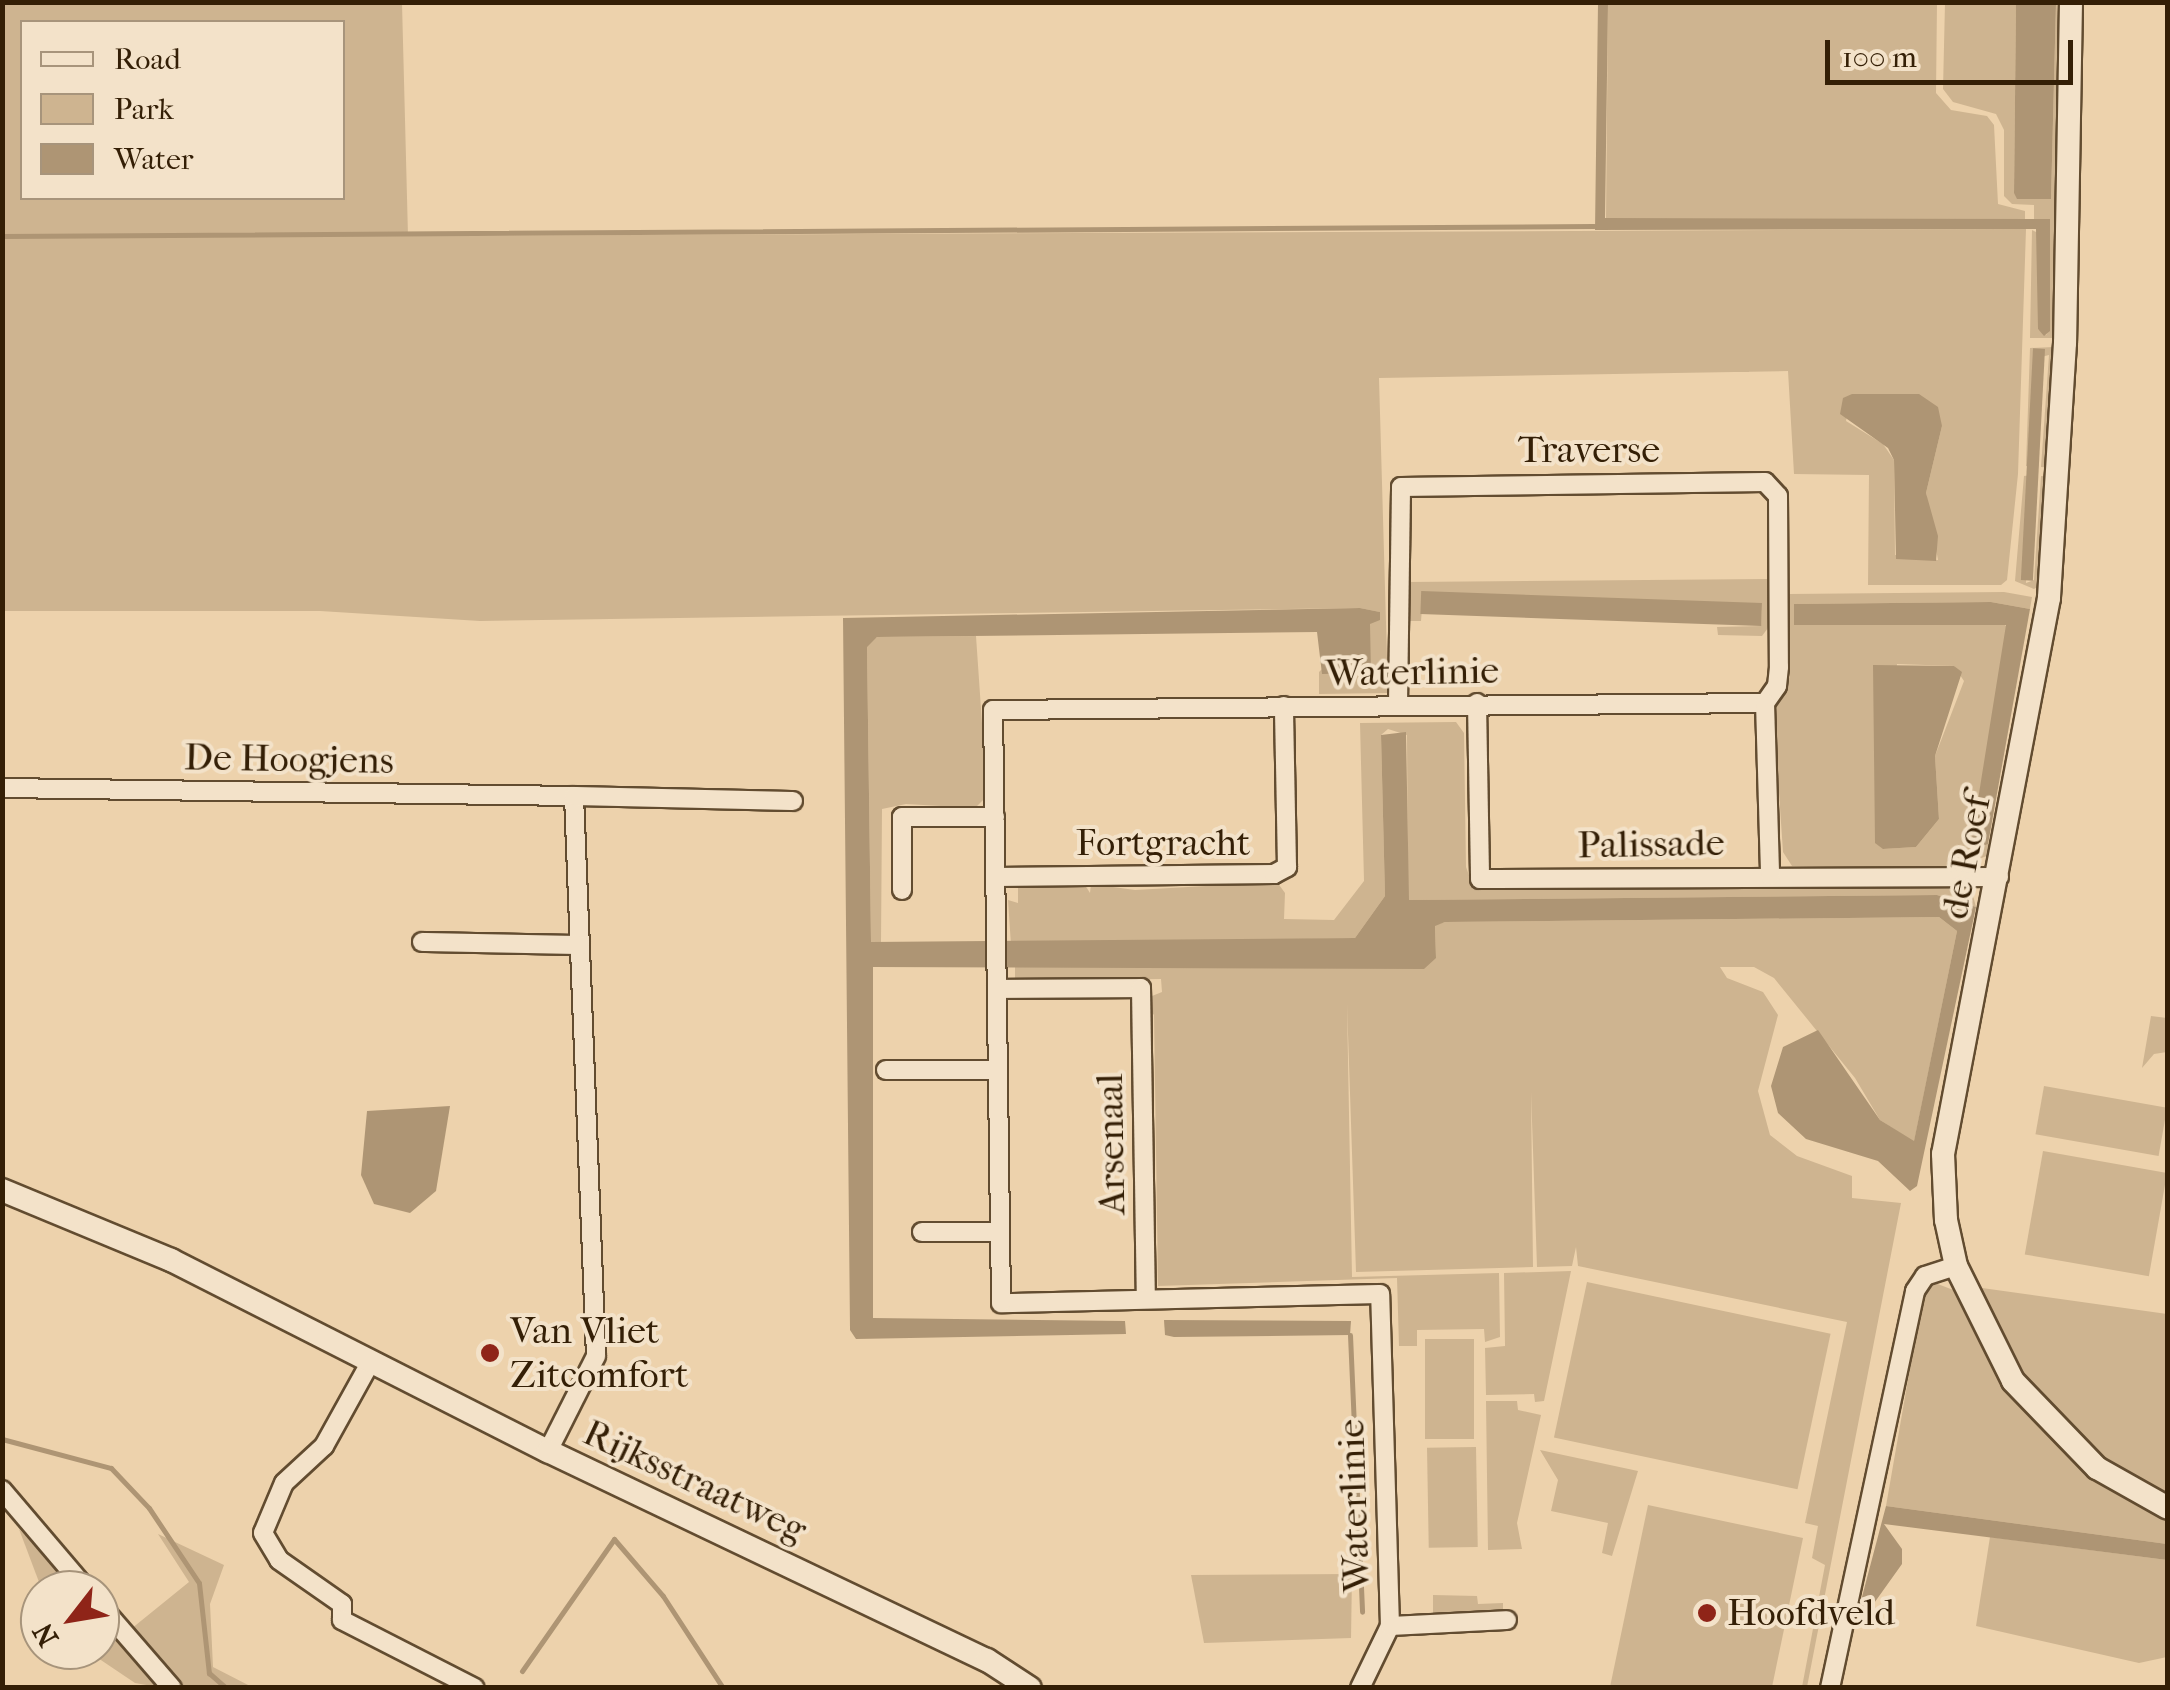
<!DOCTYPE html>
<html>
<head>
<meta charset="utf-8">
<style>
	body { margin:0 }
	#map { position:relative; width:2170px; height:1690px; overflow:hidden; background:#edd2ac; font-family:"IM FELL French Canon",serif }
	div>[style] { position:absolute }
	[style*='--x'] { left:calc(var(--x)*1px); top:calc(var(--y)*1px); width:calc(var(--w)*1px); rotate:calc(var(--a)*1deg) }
	.green>* { inset:0; background:#ceb490; transform-origin:0 0 }
	.water>* { inset:0; background:#ae9574; transform-origin:0 0 }
	.stream>* { height:5px; margin:-2.5px; padding:0 2.5px; transform-origin:2.5px; border-radius:2.5px; background:#ae9574 }
	.roads { filter:drop-shadow(2px 0 #624c30) drop-shadow(-2px 0 #624c30) drop-shadow(0 2px #624c30) drop-shadow(0 -2px #624c30) }
	.minor>* { height:18px; margin:-9px; padding:0 9px; transform-origin:9px; border-radius:9px; background:#f3e2c9 }
	.tertiary>* { height:22px; margin:-11px; padding:0 11px; transform-origin:11px; border-radius:11px; background:#f3e2c9 }
	.dots>* { width:28px; height:28px; translate:-50% -50%; box-sizing:border-box; border:5px solid #f3e2c9; border-radius:50% }
	span { translate:-50% -50%; white-space:nowrap; text-align:center; line-height:1.15; -webkit-text-stroke:8px #f3e2c9; paint-order:stroke }
	.street-label { font-size:38px; color:#341f06 }
	.poi-label { font-size:38px; color:#341f06 }
	.left { translate:0 -50%; text-align:left }
	.frame { position:absolute; inset:0; border:5px solid #341f06; pointer-events:none }
	.legend { position:absolute; left:20px; top:20px; width:325px; height:180px; box-sizing:border-box; background:#f3e2c9; border:2px solid #a7947b; margin:0; padding:12px 18px; list-style:none; font-size:30px; color:#341f06 }
	.legend li { display:flex; align-items:center; gap:20px; height:50px }
	.legend b { width:50px; border:2px solid #a7947b }
	.north { position:absolute; left:20px; top:1570px; width:100px; height:100px; box-sizing:border-box; background:#f3e2c9; border:2px solid #a7947b; border-radius:50%; rotate:239deg; font-size:28px; font-weight:700; line-height:40px; text-align:center; color:#341f06 }
	.north::after { content:''; display:block; margin:auto; width:35px; height:45px; background:#8f2418; clip-path:polygon(50% 0,100% 100%,50% 72%,0 100%) }
	.scale { position:absolute; left:1825px; top:40px; width:248px; height:45px; box-sizing:border-box; border:5px solid #341f06; border-top:0; padding-left:12px; font-size:30px; line-height:35px; white-space:nowrap; color:#341f06; -webkit-text-stroke:8px #f3e2c9; paint-order:stroke }
</style>
</head>
<body>
<div id="map">
	<div class="green">
		<div style="clip-path:polygon(1608px 2px,1937px 3px,1936px 93px,1951px 110px,1987px 116px,1994px 125px,1998px 204px,2025px 211px,2025px 219px,1606px 219px)"></div>
		<div style="clip-path:polygon(evenodd,2px 3px,402px 3px,408px 236px,2026px 229px,2018px 474px,2007px 580px,2001px 585px,1868px 585px,1869px 475px,1794px 474px,1788px 371px,1379px 378px,1388px 693px,1319px 694px,1319px 672px,1380px 612px,1360px 608px,480px 621px,320px 611px,3px 611px,2px 3px,22px 22px,342px 22px,342px 198px,22px 198px,22px 22px,2px 3px,1852px 394px,1942px 426px,1926px 493px,1938px 560px,1895px 555px,1894px 460px,1883px 444px,1846px 421px,1852px 394px)"></div>
		<div style="clip-path:polygon(1945px 3px,2016px 3px,2014px 193px,2051px 199px,2056px 3px,2063px 3px,2057px 338px,2030px 338px,2032px 230px,2040px 234px,2038px 329px,2046px 335px,2050px 330px,2050px 219px,2034px 219px,2034px 205px,2012px 204px,2004px 196px,2004px 130px,1996px 114px,1953px 102px,1943px 89px)"></div>
		<div style="clip-path:polygon(2054px 347px,2052px 468px,2041px 467px,2049px 355px,2037px 358px,2032px 466px,2026px 466px,2030px 348px)"></div>
		<div style="clip-path:polygon(2032px 475px,2026px 583px,2034px 580px,2041px 476px,2052px 477px,2042px 584px,2034px 589px,2015px 581px,2024px 476px)"></div>
		<div style="clip-path:polygon(1768px 579px,1768px 628px,1762px 636px,1718px 635px,1717px 627px,1761px 626px,1762px 603px,1422px 609px,1421px 621px,1407px 621px,1407px 582px)"></div>
		<div style="clip-path:polygon(evenodd,2004px 592px,2032px 597px,2030px 609px,1991px 602px,1794px 604px,1870px 625px,2003px 623px,2008px 628px,1972px 837px,1977px 846px,1988px 844px,1992px 854px,1960px 866px,1792px 866px,1783px 852px,1773px 704px,1790px 677px,1789px 594px,2004px 592px,1897px 664px,1954px 666px,1964px 681px,1935px 756px,1939px 819px,1916px 847px,1883px 849px,1897px 664px)"></div>
		<div style="clip-path:polygon(976px 636px,987px 796px,975px 808px,906px 804px,882px 809px,881px 943px,871px 942px,867px 646px,877px 637px)"></div>
		<div style="clip-path:polygon(1456px 722px,1464px 733px,1466px 867px,1473px 886px,1959px 881px,1971px 888px,1976px 907px,1937px 895px,1408px 900px,1407px 735px,1388px 729px,1381px 735px,1385px 896px,1355px 938px,1011px 945px,1008px 900px,1018px 903px,1018px 884px,1085px 885px,1090px 893px,1091px 884px,1135px 890px,1277px 882px,1285px 893px,1284px 919px,1334px 920px,1364px 881px,1360px 723px)"></div>
		<div style="clip-path:polygon(1939px 917px,1957px 931px,1914px 1142px,1880px 1120px,1855px 1078px,1774px 978px,1754px 967px,1720px 967px,1727px 978px,1763px 992px,1778px 1015px,1758px 1091px,1770px 1135px,1797px 1156px,1852px 1176px,1852px 1198px,1901px 1203px,1807px 1687px,1802px 1687px,1825px 1565px,1812px 1558px,1818px 1526px,1805px 1523px,1847px 1322px,1578px 1266px,1576px 1247px,1572px 1266px,1537px 1267px,1531px 1092px,1533px 1267px,1356px 1272px,1347px 1004px,1352px 1277px,1499px 1273px,1500px 1337px,1485px 1342px,1484px 1329px,1417px 1330px,1417px 1346px,1399px 1346px,1397px 1278px,1158px 1286px,1154px 1015px,1149px 1009px,1152px 996px,1162px 992px,1161px 979px,1015px 981px,1015px 965px,1436px 958px,1435px 925px,1445px 922px)"></div>
		<div style="clip-path:polygon(2151px 1016px,2167px 1018px,2167px 1052px,2154px 1054px,2142px 1068px)"></div>
		<div style="left:2044px;top:1086px;width:125px;height:49px;rotate:10deg"></div>
		<div style="left:2043px;top:1151px;width:126px;height:105px;rotate:10deg"></div>
		<div style="clip-path:polygon(1571px 1271px,1544px 1401px,1535px 1402px,1534px 1394px,1486px 1395px,1485px 1348px,1505px 1346px,1504px 1273px)"></div>
		<div style="left:1587px;top:1282px;width:249px;height:159px;rotate:12deg"></div>
		<div style="clip-path:polygon(1935px 1283px,1956px 1291px,2016px 1399px,2063px 1451px,2112px 1489px,2167px 1518px,2167px 1544px,1886px 1506px,1924px 1288px)"></div>
		<div style="clip-path:polygon(1975px 1287px,2167px 1314px,2167px 1500px,2072px 1437px,2026px 1384px)"></div>
		<div style="left:1425px;top:1339px;width:49px;height:100px"></div>
		<div style="clip-path:polygon(1486px 1401px,1517px 1401px,1518px 1410px,1541px 1415px,1517px 1523px,1522px 1549px,1488px 1550px)"></div>
		<div style="left:1476px;top:1447px;width:100px;height:49px;rotate:89deg"></div>
		<div style="clip-path:polygon(1540px 1450px,1638px 1471px,1612px 1556px,1602px 1553px,1608px 1523px,1551px 1511px,1558px 1480px)"></div>
		<div style="clip-path:polygon(1648px 1505px,1803px 1538px,1772px 1687px,1610px 1687px)"></div>
		<div style="clip-path:polygon(19px 1529px,47px 1559px,74px 1590px,42px 1590px)"></div>
		<div style="clip-path:polygon(158px 1534px,224px 1565px,210px 1604px,213px 1667px,252px 1687px,180px 1687px,131px 1629px,189px 1582px)"></div>
		<div style="clip-path:polygon(1990px 1537px,2167px 1560px,2167px 1657px,2139px 1663px,1976px 1626px)"></div>
		<div style="clip-path:polygon(1352px 1574px,1351px 1638px,1204px 1643px,1191px 1575px)"></div>
		<div style="clip-path:polygon(1433px 1595px,1477px 1596px,1478px 1604px,1503px 1603px,1503px 1611px,1433px 1613px)"></div>
		<div style="clip-path:polygon(100px 1620px,158px 1687px,135px 1683px,86px 1650px,100px 1650px)"></div>
	</div>
	<div class="water">
		<div style="clip-path:polygon(1598px 3px,1608px 3px,1605px 218px,2050px 219px,2050px 331px,2044px 336px,2038px 329px,2036px 229px,1595px 230px)"></div>
		<div style="clip-path:polygon(2016px 3px,2056px 3px,2051px 199px,2017px 199px,2014px 193px)"></div>
		<div style="left:2045px;top:349px;width:232px;height:12px;rotate:93deg"></div>
		<div style="clip-path:polygon(1852px 394px,1919px 394px,1938px 407px,1942px 426px,1926px 493px,1938px 536px,1936px 561px,1896px 559px,1894px 460px,1888px 448px,1840px 414px,1843px 398px)"></div>
		<div style="clip-path:polygon(1991px 602px,2030px 609px,1988px 844px,1980px 847px,1972px 837px,2006px 625px,1794px 625px,1794px 604px)"></div>
		<div style="left:1762px;top:603px;width:23px;height:341px;rotate:92deg"></div>
		<div style="clip-path:polygon(1360px 608px,1380px 612px,1380px 620px,1370px 624px,1371px 673px,1322px 674px,1317px 632px,877px 637px,867px 647px,871px 942px,1355px 938px,1385px 896px,1381px 735px,1406px 732px,1409px 900px,1937px 895px,1976px 907px,1917px 1186px,1910px 1191px,1878px 1161px,1806px 1139px,1778px 1113px,1771px 1086px,1783px 1047px,1818px 1030px,1880px 1120px,1914px 1141px,1957px 931px,1939px 917px,1445px 922px,1435px 926px,1436px 958px,1424px 969px,873px 967px,873px 1318px,1125px 1321px,1126px 1334px,856px 1339px,850px 1330px,843px 618px)"></div>
		<div style="clip-path:polygon(1873px 665px,1954px 666px,1962px 672px,1935px 756px,1939px 819px,1916px 847px,1883px 849px,1875px 843px)"></div>
		<div style="clip-path:polygon(450px 1106px,436px 1191px,410px 1213px,374px 1204px,361px 1175px,367px 1111px)"></div>
		<div style="clip-path:polygon(1164px 1320px,1351px 1321px,1350px 1335px,1174px 1337px,1165px 1335px)"></div>
		<div style="clip-path:polygon(1886px 1506px,2167px 1544px,2167px 1560px,1884px 1524px,1902px 1549px,1902px 1564px,1867px 1613px,1858px 1612px)"></div>
	</div>
	<div class="stream">
		<div style="--x:2;--y:236;--w:1592;--a:-0.36"></div>
		<div style="--x:1350;--y:1335;--w:277;--a:87.5"></div>
		<div style="--x:2;--y:1439;--w:113;--a:14.9"></div>
		<div style="--x:111;--y:1468;--w:55;--a:46.5"></div>
		<div style="--x:149;--y:1508;--w:90;--a:56.3"></div>
		<div style="--x:199;--y:1583;--w:91;--a:83.7"></div>
		<div style="--x:209;--y:1673;--w:23;--a:41"></div>
		<div style="--x:522;--y:1671;--w:161;--a:-55.1"></div>
		<div style="--x:614;--y:1539;--w:75;--a:49.3"></div>
		<div style="--x:663;--y:1596;--w:110;--a:56.9"></div>
	</div>
	<div class="roads">
		<div class="minor">
			<div style="--x:1477;--y:703;--w:176;--a:89"></div>
			<div style="--x:1480;--y:879;--w:519;--a:-0.22"></div>
			<div style="--x:1398;--y:704;--w:217;--a:-89.2"></div>
			<div style="--x:1401;--y:487;--w:364;--a:-0.8"></div>
			<div style="--x:1765;--y:482;--w:19;--a:47"></div>
			<div style="--x:1778;--y:496;--w:171;--a:89.7"></div>
			<div style="--x:1779;--y:667;--w:19;--a:96"></div>
			<div style="--x:1777;--y:686;--w:21;--a:125"></div>
			<div style="--x:2;--y:788;--w:572;--a:0.8"></div>
			<div style="--x:574;--y:796;--w:560;--a:87.75"></div>
			<div style="--x:596;--y:1356;--w:106;--a:116.8"></div>
			<div style="--x:574;--y:796;--w:219;--a:1.3"></div>
			<div style="--x:996;--y:877;--w:278;--a:-0.6"></div>
			<div style="--x:1274;--y:874;--w:15;--a:-28"></div>
			<div style="--x:1287;--y:867;--w:161;--a:-91.1"></div>
			<div style="--x:902;--y:890;--w:73;--a:-90"></div>
			<div style="--x:902;--y:817;--w:93;--a:0"></div>
			<div style="--x:422;--y:942;--w:158;--a:1.1"></div>
			<div style="--x:997;--y:989;--w:144;--a:-0.4"></div>
			<div style="--x:1141;--y:988;--w:311;--a:89.1"></div>
			<div style="--x:886;--y:1070;--w:112;--a:0"></div>
			<div style="--x:922;--y:1232;--w:78;--a:0"></div>
			<div style="--x:370;--y:1363;--w:95;--a:119"></div>
			<div style="--x:324;--y:1446;--w:54;--a:137.2"></div>
			<div style="--x:284;--y:1483;--w:54;--a:112.8"></div>
			<div style="--x:263;--y:1533;--w:31;--a:59"></div>
			<div style="--x:279;--y:1560;--w:77;--a:34.9"></div>
			<div style="--x:342;--y:1604;--w:16;--a:90"></div>
			<div style="--x:342;--y:1620;--w:149;--a:27.1"></div>
			<div style="--x:2;--y:1490;--w:131;--a:49.6"></div>
			<div style="--x:100;--y:1605;--w:110;--a:49.1"></div>
			<div style="--x:1390;--y:1626;--w:332;--a:-91.7"></div>
			<div style="--x:1380;--y:1294;--w:379;--a:178.6"></div>
			<div style="--x:1001;--y:1303;--w:593;--a:-90.77"></div>
			<div style="--x:993;--y:710;--w:772;--a:-0.52"></div>
			<div style="--x:1765;--y:703;--w:173;--a:88.3"></div>
			<div style="--x:1360;--y:1688;--w:69;--a:-64.2"></div>
			<div style="--x:1390;--y:1626;--w:117;--a:-2.9"></div>
			<div style="--x:1830;--y:1688;--w:406;--a:-77.9"></div>
			<div style="--x:1915;--y:1291;--w:18;--a:-56"></div>
			<div style="--x:1925;--y:1276;--w:33;--a:-18"></div>
		</div>
		<div class="tertiary">
			<div style="--x:2071;--y:2;--w:341;--a:91"></div>
			<div style="--x:2065;--y:343;--w:256;--a:93.6"></div>
			<div style="--x:2049;--y:598;--w:566;--a:100.79"></div>
			<div style="--x:1943;--y:1154;--w:66;--a:87.4"></div>
			<div style="--x:1946;--y:1220;--w:47;--a:77.7"></div>
			<div style="--x:1956;--y:1266;--w:128;--a:63.6"></div>
			<div style="--x:2013;--y:1381;--w:121;--a:46"></div>
			<div style="--x:2097;--y:1468;--w:81;--a:29.4"></div>
			<div style="--x:2;--y:1190;--w:183;--a:22.5"></div>
			<div style="--x:171;--y:1260;--w:423;--a:26.9"></div>
			<div style="--x:548;--y:1451;--w:486;--a:25.5"></div>
			<div style="--x:987;--y:1660;--w:51;--a:33.1"></div>
		</div>
	</div>
	<div class="dots">
		<div style="left:490px;top:1353px;background:#8f2418"></div>
		<div style="left:1707px;top:1613px;background:#8f2418"></div>
	</div>
	<div class="street-label">
		<span style="left:1589px;top:450px">Traverse</span>
		<span style="left:1412px;top:672px;rotate:-1deg">Waterlinie</span>
		<span style="left:289px;top:759px;rotate:1deg">De Hoogjens</span>
		<span style="left:1163px;top:843px">Fortgracht</span>
		<span style="left:1651px;top:844px;rotate:-1deg">Palissade</span>
		<span style="left:1966px;top:857px;rotate:-79deg">de Roef</span>
		<span style="left:1111px;top:1144px;rotate:-91deg">Arsenaal</span>
		<span style="left:695px;top:1481px;rotate:25deg">Rijksstraatweg</span>
		<span style="left:1354px;top:1506px;rotate:-92deg">Waterlinie</span>
	</div>
	<div class="poi-label">
		<span class="left" style="left:510px;top:1353px">Van Vliet<br>Zitcomfort</span>
		<span class="left" style="left:1727px;top:1613px">Hoofdveld</span>
	</div>
	<div class="frame"></div>
	<ul class="legend">
	<li><b style="height:12px;background:#f3e2c9"></b>Road</li>
	<li><b style="height:28px;background:#ceb490"></b>Park</li>
	<li><b style="height:28px;background:#ae9574"></b>Water</li>
	</ul>
	<div class="north">N</div>
	<div class="scale">100 m</div>
</div>
</body>
</html>
